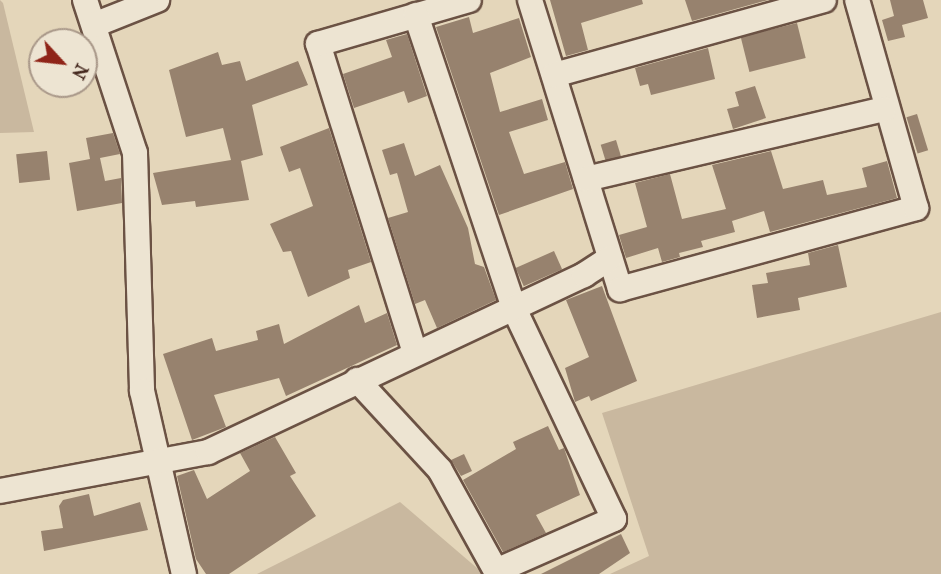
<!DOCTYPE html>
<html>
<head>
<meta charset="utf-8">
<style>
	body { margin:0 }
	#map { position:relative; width:941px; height:574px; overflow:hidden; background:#e4d6ba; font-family:"IM FELL French Canon",serif }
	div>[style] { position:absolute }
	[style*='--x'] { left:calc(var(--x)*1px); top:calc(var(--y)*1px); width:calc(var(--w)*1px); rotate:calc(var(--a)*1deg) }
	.green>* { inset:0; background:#c9b89f }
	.building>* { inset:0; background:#97826e; transform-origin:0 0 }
	.roads { filter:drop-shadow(2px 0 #6b5244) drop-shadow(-2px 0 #6b5244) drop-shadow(0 2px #6b5244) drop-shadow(0 -2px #6b5244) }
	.minor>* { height:24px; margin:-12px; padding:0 12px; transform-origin:12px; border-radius:12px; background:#ede4d2 }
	span { translate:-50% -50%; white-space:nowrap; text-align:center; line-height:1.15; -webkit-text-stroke:7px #ede4d2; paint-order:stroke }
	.north { position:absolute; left:28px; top:28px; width:70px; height:70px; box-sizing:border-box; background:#ede4d2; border:2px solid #a99889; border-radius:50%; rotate:117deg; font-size:19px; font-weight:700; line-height:28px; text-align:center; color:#43261c }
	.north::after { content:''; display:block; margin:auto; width:24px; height:32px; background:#8f2418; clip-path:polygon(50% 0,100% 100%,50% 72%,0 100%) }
</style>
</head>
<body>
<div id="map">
	<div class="green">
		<div style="clip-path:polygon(0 0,3px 3px,34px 132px,0 133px)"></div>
		<div style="clip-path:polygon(941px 312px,941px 574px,610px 574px,649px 556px,602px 413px)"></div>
		<div style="clip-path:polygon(400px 502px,484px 574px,257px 574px)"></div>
	</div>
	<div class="building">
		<div style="clip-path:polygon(550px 0,642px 0,643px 4px,581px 23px,588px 50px,566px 56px)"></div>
		<div style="clip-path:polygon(685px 0,768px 0,692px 21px)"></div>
		<div style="clip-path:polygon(890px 0,923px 0,928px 18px,902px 25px,905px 37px,888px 41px,882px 20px,894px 16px)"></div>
		<div style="clip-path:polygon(469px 17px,473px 33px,519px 18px,531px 57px,490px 73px,500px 112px,542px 99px,548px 120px,509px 132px,524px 174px,565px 162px,573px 189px,499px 215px,436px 27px)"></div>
		<div style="left:797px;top:23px;width:36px;height:58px;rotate:76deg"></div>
		<div style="clip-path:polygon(407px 34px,427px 96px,408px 103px,404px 91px,354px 108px,343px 74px,392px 57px,386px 40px)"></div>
		<div style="clip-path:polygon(708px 48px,715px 79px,651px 95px,648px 84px,640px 86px,635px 68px)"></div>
		<div style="clip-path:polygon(218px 52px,222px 65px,240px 61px,246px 81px,298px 61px,308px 85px,252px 105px,263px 155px,241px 161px,249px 200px,196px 207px,195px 201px,162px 205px,153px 173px,231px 160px,223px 128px,186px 137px,169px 70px)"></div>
		<div style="clip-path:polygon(755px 86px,766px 118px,733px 129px,727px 109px,739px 106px,735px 92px)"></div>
		<div style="left:917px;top:114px;width:38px;height:11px;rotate:73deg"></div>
		<div style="clip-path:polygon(329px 128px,371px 262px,348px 270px,350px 278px,308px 297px,291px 251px,283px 252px,270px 224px,313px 206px,300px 168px,289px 172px,280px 147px)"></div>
		<div style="clip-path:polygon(113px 133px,120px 154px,100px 158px,105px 181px,121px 178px,122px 203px,77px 211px,69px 163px,90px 159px,86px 138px)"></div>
		<div style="left:616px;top:140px;width:17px;height:16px;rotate:73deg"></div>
		<div style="clip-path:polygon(404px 143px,415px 176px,440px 165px,468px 228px,475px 264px,484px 267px,496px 300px,437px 328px,425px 300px,415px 304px,388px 218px,408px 212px,397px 173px,390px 175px,382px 150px)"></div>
		<div style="left:47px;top:151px;width:29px;height:31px;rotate:84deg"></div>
		<div style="clip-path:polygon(771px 151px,783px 189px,823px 180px,827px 195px,867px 187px,862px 168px,887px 161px,897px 198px,770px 232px,764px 211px,732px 221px,735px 232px,701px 241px,703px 247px,679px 253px,680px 257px,662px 262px,658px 248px,626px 258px,619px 235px,647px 227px,635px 183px,670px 174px,682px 219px,726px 209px,712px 165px)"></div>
		<div style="clip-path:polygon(838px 245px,847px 287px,798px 298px,800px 310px,757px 318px,752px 285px,768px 283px,766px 273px,810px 265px,808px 253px)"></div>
		<div style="left:554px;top:251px;width:20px;height:42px;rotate:66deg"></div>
		<div style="clip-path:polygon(602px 286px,637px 381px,591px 401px,589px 396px,575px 402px,565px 368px,589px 357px,566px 300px)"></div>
		<div style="clip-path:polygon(359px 305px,365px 323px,387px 313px,397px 345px,286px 396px,279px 378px,214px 395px,226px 427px,192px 440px,163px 354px,212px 338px,216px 351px,258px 340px,256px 331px,279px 324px,284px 344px)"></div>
		<div style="clip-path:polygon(548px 426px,559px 450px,564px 448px,580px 495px,536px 515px,546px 533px,503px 552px,463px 480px,516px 449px,513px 442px)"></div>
		<div style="clip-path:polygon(275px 437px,296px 473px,290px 476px,316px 516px,229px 574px,206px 574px,196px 559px,177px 476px,194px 470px,207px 499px,250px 471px,240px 453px)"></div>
		<div style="clip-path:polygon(464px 454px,472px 471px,461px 476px,451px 460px)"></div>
		<div style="clip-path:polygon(89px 494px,94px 516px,140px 502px,148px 530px,44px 551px,41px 531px,63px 528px,59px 506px,63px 500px)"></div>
		<div style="clip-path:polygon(621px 534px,630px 553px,599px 574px,541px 574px)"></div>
	</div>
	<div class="roads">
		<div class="minor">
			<div style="--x:85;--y:0;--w:161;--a:71.9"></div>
			<div style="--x:135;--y:153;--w:238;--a:88.3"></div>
			<div style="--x:142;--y:391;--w:188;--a:77.1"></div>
			<div style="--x:530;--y:0;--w:303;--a:72.7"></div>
			<div style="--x:620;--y:289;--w:307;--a:-15.3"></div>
			<div style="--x:916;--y:208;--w:216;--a:-105.8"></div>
			<div style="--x:94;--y:25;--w:68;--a:-21.6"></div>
			<div style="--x:554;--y:75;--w:280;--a:-15.5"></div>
			<div style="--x:586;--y:179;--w:306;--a:-13.2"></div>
			<div style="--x:415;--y:353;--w:324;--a:-107.4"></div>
			<div style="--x:318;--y:44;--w:157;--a:-16.2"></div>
			<div style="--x:357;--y:380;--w:122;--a:47.3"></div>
			<div style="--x:440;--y:470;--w:115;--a:61"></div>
			<div style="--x:496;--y:571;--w:129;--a:-23.8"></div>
			<div style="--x:614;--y:519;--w:233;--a:-115.4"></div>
			<div style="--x:514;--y:308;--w:309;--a:-108.5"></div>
			<div style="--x:0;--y:491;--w:212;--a:-10.6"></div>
			<div style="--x:208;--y:452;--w:416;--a:-25.2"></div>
			<div style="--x:584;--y:275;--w:31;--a:-33"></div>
		</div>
	</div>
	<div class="north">N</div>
</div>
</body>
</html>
